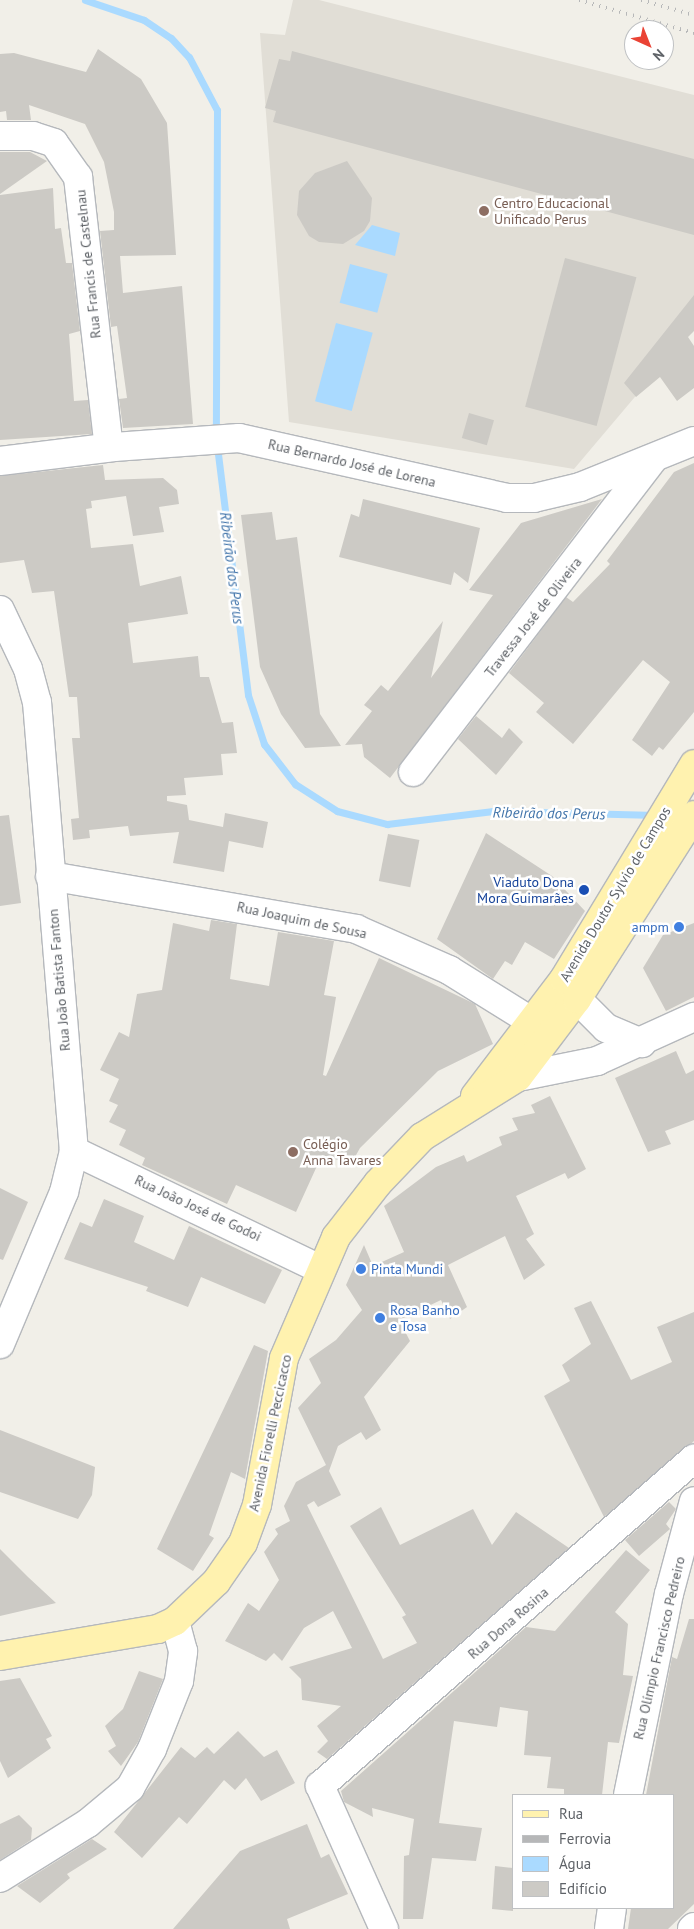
<!DOCTYPE html>
<html>
<head>
<meta charset="utf-8">
<style>
	body { margin:0 }
	#map { position:relative; width:694px; height:1929px; overflow:hidden; background:#f1efe8; font-family:"PT Sans",sans-serif }
	div>[style] { position:absolute }
	[style*='--x'] { left:calc(var(--x)*1px); top:calc(var(--y)*1px); width:calc(var(--w)*1px); rotate:calc(var(--a)*1deg) }
	.education>* { inset:0; background:#e1ded6 }
	.water>* { inset:0; background:#aadaff; transform-origin:0 0 }
	.stream>* { height:7px; margin:-3.5px; padding:0 3.5px; transform-origin:3.5px; border-radius:3.5px; background:#aadaff }
	.building>* { inset:0; background:#cccac5; transform-origin:0 0 }
	.roads { filter:drop-shadow(1px 0 #b5b8bc) drop-shadow(-1px 0 #b5b8bc) drop-shadow(0 1px #b5b8bc) drop-shadow(0 -1px #b5b8bc) }
	.minor>* { height:28px; margin:-14px; padding:0 14px; transform-origin:14px; border-radius:14px; background:#fff }
	.major>* { height:28px; margin:-14px; padding:0 14px; transform-origin:14px; border-radius:14px; background:#fff2af }
	.rail>* { height:4px; margin-top:-2px; transform-origin:0; background:repeating-linear-gradient(90deg,#b6b7b8 0 1px,transparent 0 7px) }
	.dots>* { width:14px; height:14px; translate:-50% -50%; box-sizing:border-box; border:2px solid #fff; border-radius:50% }
	span { translate:-50% -50%; white-space:nowrap; text-align:center; line-height:1.15; -webkit-text-stroke:5px #fff; paint-order:stroke }
	.education-label { font-size:14px; color:#785e54 }
	.left { translate:0 -50%; text-align:left }
	.street-label { font-size:14px; color:#5f6368 }
	.transit-label { font-size:14px; color:#164399 }
	.right { translate:-100% -50%; text-align:right }
	.shop-label { font-size:14px; color:#366cbe }
	.water-label { font-size:15px; color:#4174aa; font-style:italic }
	.legend { position:absolute; left:512px; top:1794px; width:162px; height:115px; box-sizing:border-box; background:#fff; border:1px solid #bfc1c3; margin:0; padding:6px 9px; list-style:none; font-size:15px; color:#5f6368 }
	.legend li { display:flex; align-items:center; gap:10px; height:25px }
	.legend b { width:25px; border:1px solid #bfc1c3 }
	.north { position:absolute; left:624px; top:20px; width:50px; height:50px; box-sizing:border-box; background:#fff; border:1px solid #bfc1c3; border-radius:50%; rotate:136deg; font-size:14px; font-weight:700; line-height:20px; text-align:center; color:#5f6368 }
	.north::after { content:''; display:block; margin:auto; width:18px; height:22px; background:#ea4335; clip-path:polygon(50% 0,100% 100%,50% 72%,0 100%) }
</style>
</head>
<body>
<div id="map">
	<div class="education">
		<div style="clip-path:polygon(293px 0,319px 0,694px 95px,694px 327px,574px 469px,289px 422px,260px 33px,285px 35px)"></div>
	</div>
	<div class="water">
		<div style="clip-path:polygon(372px 225px,400px 233px,395px 256px,355px 245px)"></div>
		<div style="left:350px;top:264px;width:39px;height:40px;rotate:15deg"></div>
		<div style="left:336px;top:323px;width:38px;height:81px;rotate:15deg"></div>
	</div>
	<div class="stream">
		<div style="--x:85;--y:0;--w:62;--a:18.7"></div>
		<div style="--x:144;--y:20;--w:32;--a:34"></div>
		<div style="--x:171;--y:38;--w:26;--a:47"></div>
		<div style="--x:189;--y:57;--w:60;--a:62.2"></div>
		<div style="--x:217;--y:110;--w:325;--a:90.2"></div>
		<div style="--x:217;--y:446;--w:251;--a:82.9"></div>
		<div style="--x:248;--y:695;--w:52;--a:71.9"></div>
		<div style="--x:264;--y:744;--w:51;--a:52.2"></div>
		<div style="--x:295;--y:784;--w:50;--a:32.7"></div>
		<div style="--x:337;--y:811;--w:52;--a:14.6"></div>
		<div style="--x:387;--y:824;--w:107;--a:-7"></div>
		<div style="--x:493;--y:811;--w:164;--a:1.4"></div>
	</div>
	<div class="building">
		<div style="clip-path:polygon(98px 49px,141px 79px,167px 123px,176px 255px,120px 256px,123px 293px,182px 286px,193px 424px,123px 428px,119px 399px,127px 398px,117px 326px,111px 327px,100px 231px,114px 230px,114px 212px,104px 162px,85px 124px,29px 105px,31px 120px,7px 120px,6px 111px,0 112px,0 54px,14px 53px,86px 72px)"></div>
		<div style="clip-path:polygon(292px 51px,694px 159px,694px 235px,273px 122px,276px 111px,265px 108px,279px 59px,290px 61px)"></div>
		<div style="clip-path:polygon(0 152px,30px 152px,47px 161px,0 194px)"></div>
		<div style="clip-path:polygon(347px 161px,372px 198px,370px 221px,364px 231px,343px 244px,319px 242px,309px 236px,297px 215px,299px 191px,315px 173px)"></div>
		<div style="clip-path:polygon(53px 188px,55px 229px,61px 228px,66px 263px,72px 263px,80px 331px,69px 334px,74px 401px,88px 400px,92px 434px,0 440px,0 195px)"></div>
		<div style="left:565px;top:258px;width:74px;height:154px;rotate:15deg"></div>
		<div style="clip-path:polygon(694px 295px,694px 331px,688px 337px,694px 346px,694px 388px,677px 401px,660px 377px,636px 397px,624px 383px)"></div>
		<div style="left:469px;top:413px;width:26px;height:26px;rotate:16deg"></div>
		<div style="clip-path:polygon(694px 463px,694px 712px,663px 750px,659px 747px,652px 756px,632px 740px,670px 682px,643px 660px,573px 744px,536px 712px,544px 703px,509px 673px,566px 597px,573px 602px,610px 564px,607px 561px,674px 472px)"></div>
		<div style="clip-path:polygon(103px 465px,105px 480px,163px 478px,177px 490px,179px 504px,159px 507px,164px 532px,133px 536px,126px 496px,91px 501px,92px 508px,86px 509px,91px 548px,133px 544px,140px 586px,181px 576px,188px 614px,128px 623px,133px 663px,198px 656px,200px 677px,209px 677px,222px 723px,233px 722px,237px 753px,221px 754px,223px 775px,184px 778px,186px 795px,167px 796px,167px 801px,187px 805px,189px 820px,223px 827px,225px 813px,268px 822px,263px 848px,229px 841px,224px 872px,173px 863px,179px 832px,130px 836px,128px 826px,89px 830px,90px 838px,73px 840px,71px 819px,79px 818px,72px 738px,80px 738px,77px 697px,69px 697px,54px 591px,32px 593px,24px 560px,0 563px,0 476px)"></div>
		<div style="clip-path:polygon(363px 499px,480px 528px,468px 583px,454px 572px,451px 585px,339px 557px,351px 514px,359px 517px)"></div>
		<div style="clip-path:polygon(602px 499px,390px 778px,364px 757px,362px 744px,345px 745px,372px 711px,364px 705px,381px 685px,388px 691px,443px 621px,431px 678px,493px 595px,469px 590px,521px 523px)"></div>
		<div style="clip-path:polygon(272px 512px,276px 540px,297px 537px,320px 714px,341px 746px,305px 748px,281px 714px,260px 667px,241px 515px)"></div>
		<div style="clip-path:polygon(476px 716px,502px 738px,509px 728px,523px 742px,496px 775px,458px 739px)"></div>
		<div style="clip-path:polygon(9px 815px,21px 903px,0 906px,0 816px)"></div>
		<div style="clip-path:polygon(486px 833px,552px 876px,585px 911px,554px 959px,525px 942px,512px 965px,505px 961px,493px 979px,437px 939px)"></div>
		<div style="left:388px;top:834px;width:32px;height:48px;rotate:11deg"></div>
		<div style="clip-path:polygon(211px 920px,237px 924px,230px 979px,269px 986px,278px 932px,334px 941px,324px 995px,336px 997px,323px 1075px,326px 1076px,379px 958px,475px 1004px,493px 1044px,438px 1071px,360px 1148px,351px 1164px,322px 1155px,296px 1212px,236px 1185px,227px 1204px,142px 1165px,145px 1158px,119px 1145px,126px 1130px,109px 1122px,118px 1105px,109px 1101px,119px 1079px,100px 1070px,119px 1032px,129px 1037px,137px 994px,162px 990px,173px 923px,209px 931px)"></div>
		<div style="clip-path:polygon(694px 923px,694px 997px,666px 1011px,643px 968px,663px 935px)"></div>
		<div style="clip-path:polygon(676px 1051px,686px 1074px,694px 1070px,694px 1120px,665px 1131px,671px 1144px,648px 1152px,615px 1078px)"></div>
		<div style="clip-path:polygon(550px 1096px,586px 1169px,568px 1179px,565px 1173px,516px 1196px,534px 1234px,526px 1239px,545px 1265px,524px 1280px,505px 1236px,448px 1265px,467px 1307px,450px 1319px,441px 1300px,399px 1320px,410px 1341px,364px 1397px,381px 1430px,366px 1440px,361px 1432px,338px 1446px,329px 1471px,341px 1495px,318px 1507px,314px 1501px,307px 1505px,383px 1659px,417px 1643px,402px 1617px,406px 1615px,350px 1526px,381px 1507px,400px 1545px,473px 1509px,492px 1545px,516px 1512px,569px 1548px,327px 1759px,317px 1752px,328px 1741px,317px 1726px,341px 1706px,302px 1700px,301px 1679px,289px 1667px,352px 1648px,333px 1611px,304px 1628px,282px 1661px,274px 1653px,266px 1661px,225px 1641px,248px 1603px,259px 1611px,279px 1580px,264px 1552px,278px 1534px,275px 1529px,290px 1521px,284px 1506px,296px 1482px,326px 1465px,298px 1408px,321px 1383px,309px 1359px,336px 1340px,362px 1310px,346px 1285px,364px 1245px,373px 1266px,404px 1252px,384px 1206px,436px 1167px,464px 1155px,467px 1162px,502px 1145px,499px 1137px,518px 1130px,512px 1118px,535px 1113px,531px 1105px)"></div>
		<div style="clip-path:polygon(0 1188px,28px 1202px,3px 1260px,0 1259px)"></div>
		<div style="clip-path:polygon(104px 1199px,144px 1216px,134px 1242px,174px 1260px,189px 1226px,282px 1270px,265px 1304px,201px 1277px,188px 1307px,146px 1291px,148px 1287px,64px 1259px,80px 1222px,92px 1227px)"></div>
		<div style="clip-path:polygon(591px 1301px,631px 1380px,672px 1362px,657px 1327px,694px 1312px,694px 1441px,604px 1517px,544px 1396px,570px 1381px,562px 1365px,591px 1344px,574px 1308px)"></div>
		<div style="clip-path:polygon(254px 1345px,268px 1351px,245px 1479px,231px 1472px,209px 1535px,214px 1538px,193px 1571px,157px 1549px)"></div>
		<div style="clip-path:polygon(0 1430px,95px 1467px,92px 1495px,78px 1519px,0 1492px)"></div>
		<div style="clip-path:polygon(669px 1502px,676px 1509px,666px 1524px,670px 1529px,639px 1556px,625px 1540px)"></div>
		<div style="clip-path:polygon(0 1549px,28px 1577px,56px 1603px,0 1616px)"></div>
		<div style="clip-path:polygon(626px 1550px,650px 1570px,615px 1612px,628px 1624px,623px 1675px,633px 1676px,619px 1743px,608px 1742px,602px 1795px,564px 1795px,564px 1789px,547px 1788px,551px 1757px,524px 1755px,528px 1711px,500px 1707px,497px 1727px,454px 1721px,439px 1823px,482px 1828px,476px 1861px,432px 1858px,423px 1919px,403px 1919px,404px 1856px,409px 1855px,414px 1819px,372px 1808px,373px 1817px,344px 1802px,341px 1791px,526px 1627px,555px 1631px)"></div>
		<div style="clip-path:polygon(689px 1619px,694px 1619px,694px 1904px,668px 1929px,628px 1929px,631px 1908px,673px 1908px,673px 1795px,646px 1795px,672px 1657px,677px 1659px)"></div>
		<div style="clip-path:polygon(139px 1671px,163px 1679px,138px 1742px,121px 1766px,108px 1751px,116px 1746px,105px 1726px,123px 1709px)"></div>
		<div style="clip-path:polygon(20px 1678px,52px 1736px,46px 1739px,51px 1748px,8px 1778px,0 1761px,0 1681px)"></div>
		<div style="clip-path:polygon(238px 1731px,264px 1757px,277px 1750px,295px 1783px,261px 1801px,246px 1778px,235px 1790px,224px 1780px,187px 1824px,179px 1817px,142px 1858px,114px 1832px,181px 1747px,195px 1758px,207px 1747px,214px 1754px)"></div>
		<div style="clip-path:polygon(19px 1815px,32px 1828px,31px 1840px,0 1860px,0 1824px)"></div>
		<div style="clip-path:polygon(307px 1824px,321px 1858px,329px 1854px,348px 1894px,287px 1919px,290px 1929px,173px 1929px,240px 1851px)"></div>
		<div style="clip-path:polygon(92px 1839px,107px 1849px,67px 1874px,70px 1878px,40px 1903px,17px 1886px)"></div>
		<div style="clip-path:polygon(495px 1866px,513px 1868px,513px 1911px,492px 1909px)"></div>
	</div>
	<div class="roads">
		<div class="minor">
			<div style="--x:0;--y:136;--w:33;--a:0"></div>
			<div style="--x:33;--y:136;--w:22;--a:18"></div>
			<div style="--x:54;--y:143;--w:42;--a:54.8"></div>
			<div style="--x:78;--y:177;--w:272;--a:83.5"></div>
			<div style="--x:0;--y:461;--w:115;--a:-7"></div>
			<div style="--x:114;--y:447;--w:125;--a:-4.1"></div>
			<div style="--x:239;--y:438;--w:275;--a:12.6"></div>
			<div style="--x:507;--y:498;--w:27;--a:0"></div>
			<div style="--x:534;--y:498;--w:47;--a:-13.4"></div>
			<div style="--x:580;--y:487;--w:123;--a:-22"></div>
			<div style="--x:0;--y:610;--w:65;--a:64.6"></div>
			<div style="--x:28;--y:669;--w:34;--a:75"></div>
			<div style="--x:37;--y:702;--w:451;--a:85.3"></div>
			<div style="--x:74;--y:1151;--w:42;--a:103.7"></div>
			<div style="--x:64;--y:1192;--w:165;--a:112.8"></div>
			<div style="--x:413;--y:772;--w:393;--a:-52.5"></div>
			<div style="--x:50;--y:876;--w:311;--a:9.8"></div>
			<div style="--x:356;--y:929;--w:102;--a:23.8"></div>
			<div style="--x:449;--y:970;--w:100;--a:31.9"></div>
			<div style="--x:577;--y:999;--w:41;--a:45"></div>
			<div style="--x:606;--y:1028;--w:39;--a:23"></div>
			<div style="--x:518;--y:1077;--w:81;--a:-11.4"></div>
			<div style="--x:597;--y:1061;--w:107;--a:-24.4"></div>
			<div style="--x:74;--y:1151;--w:273;--a:25.6"></div>
			<div style="--x:628;--y:1795;--w:205;--a:-78.5"></div>
			<div style="--x:669;--y:1594;--w:96;--a:-75"></div>
			<div style="--x:0;--y:1878;--w:104;--a:-32"></div>
			<div style="--x:88;--y:1823;--w:55;--a:-39.8"></div>
			<div style="--x:130;--y:1788;--w:45;--a:-60.6"></div>
			<div style="--x:152;--y:1749;--w:73;--a:-68.3"></div>
			<div style="--x:179;--y:1681;--w:30;--a:-82"></div>
			<div style="--x:183;--y:1651;--w:31;--a:-105"></div>
			<div style="--x:384;--y:1929;--w:157;--a:-114.1"></div>
			<div style="--x:320;--y:1786;--w:497;--a:-41.2"></div>
			<div style="--x:609;--y:1929;--w:21;--a:-82"></div>
			<div style="--x:692;--y:1929;--w:3;--a:-45"></div>
		</div>
		<div class="major">
			<div style="--x:475;--y:1096;--w:147;--a:-52.7"></div>
			<div style="--x:564;--y:979;--w:251;--a:-58.8"></div>
			<div style="--x:0;--y:1656;--w:160;--a:-9.7"></div>
			<div style="--x:158;--y:1629;--w:19;--a:-25"></div>
			<div style="--x:175;--y:1621;--w:57;--a:-43.6"></div>
			<div style="--x:216;--y:1582;--w:47;--a:-55.3"></div>
			<div style="--x:243;--y:1543;--w:40;--a:-69.8"></div>
			<div style="--x:257;--y:1505;--w:149;--a:-79.6"></div>
			<div style="--x:284;--y:1358;--w:132;--a:-66.7"></div>
			<div style="--x:336;--y:1237;--w:68;--a:-52.1"></div>
			<div style="--x:378;--y:1183;--w:64;--a:-46.3"></div>
			<div style="--x:422;--y:1137;--w:113;--a:-32"></div>
			<div style="--x:518;--y:1077;--w:98;--a:-52.9"></div>
			<div style="--x:577;--y:999;--w:218;--a:-57.5"></div>
		</div>
	</div>
	<div class="rail">
		<div style="--x:579;--y:0;--w:120;--a:16"></div>
		<div style="--x:641;--y:0;--w:55;--a:15.8"></div>
	</div>
	<div class="dots">
		<div style="left:484px;top:211px;background:#8d6e63"></div>
		<div style="left:584px;top:890px;background:#1a4fb4"></div>
		<div style="left:679px;top:927px;background:#3f7fe0"></div>
		<div style="left:293px;top:1152px;background:#8d6e63"></div>
		<div style="left:361px;top:1269px;background:#3f7fe0"></div>
		<div style="left:380px;top:1318px;background:#3f7fe0"></div>
	</div>
	<div class="education-label">
		<span class="left" style="left:494px;top:211px">Centro Educacional<br>Unificado Perus</span>
		<span class="left" style="left:303px;top:1152px">Colégio<br>Anna Tavares</span>
	</div>
	<div class="street-label">
		<span style="left:88px;top:264px;rotate:-96deg">Rua Francis de Castelnau</span>
		<span style="left:352px;top:463px;rotate:13deg">Rua Bernardo José de Lorena</span>
		<span style="left:533px;top:617px;rotate:-52deg">Travessa José de Oliveira</span>
		<span style="left:615px;top:894px;rotate:-59deg">Avenida Doutor Sylvio de Campos</span>
		<span style="left:302px;top:920px;rotate:12deg">Rua Joaquim de Sousa</span>
		<span style="left:59px;top:980px;rotate:-95deg">Rua João Batista Fanton</span>
		<span style="left:198px;top:1208px;rotate:25deg">Rua João José de Godoi</span>
		<span style="left:270px;top:1433px;rotate:-78deg">Avenida Fiorelli Peccicacco</span>
		<span style="left:508px;top:1623px;rotate:-41deg">Rua Dona Rosina</span>
		<span style="left:659px;top:1648px;rotate:-77deg">Rua Olímpio Francisco Pedreiro</span>
	</div>
	<div class="transit-label">
		<span class="right" style="left:574px;top:890px">Viaduto Dona<br>Mora Guimarães</span>
	</div>
	<div class="shop-label">
		<span class="right" style="left:669px;top:927px">ampm</span>
		<span class="left" style="left:371px;top:1269px">Pinta Mundi</span>
		<span class="left" style="left:390px;top:1318px">Rosa Banho<br>e Tosa</span>
	</div>
	<div class="water-label">
		<span style="left:232px;top:568px;rotate:83deg">Ribeirão dos Perus</span>
		<span style="left:549px;top:813px;rotate:1deg">Ribeirão dos Perus</span>
	</div>
	<ul class="legend">
	<li><b style="height:6px;background:#fff2af"></b>Rua</li>
	<li><b style="height:6px;background:#b6b7b8"></b>Ferrovia</li>
	<li><b style="height:14px;background:#aadaff"></b>Água</li>
	<li><b style="height:14px;background:#cccac5"></b>Edifício</li>
	</ul>
	<div class="north">N</div>
</div>
</body>
</html>
